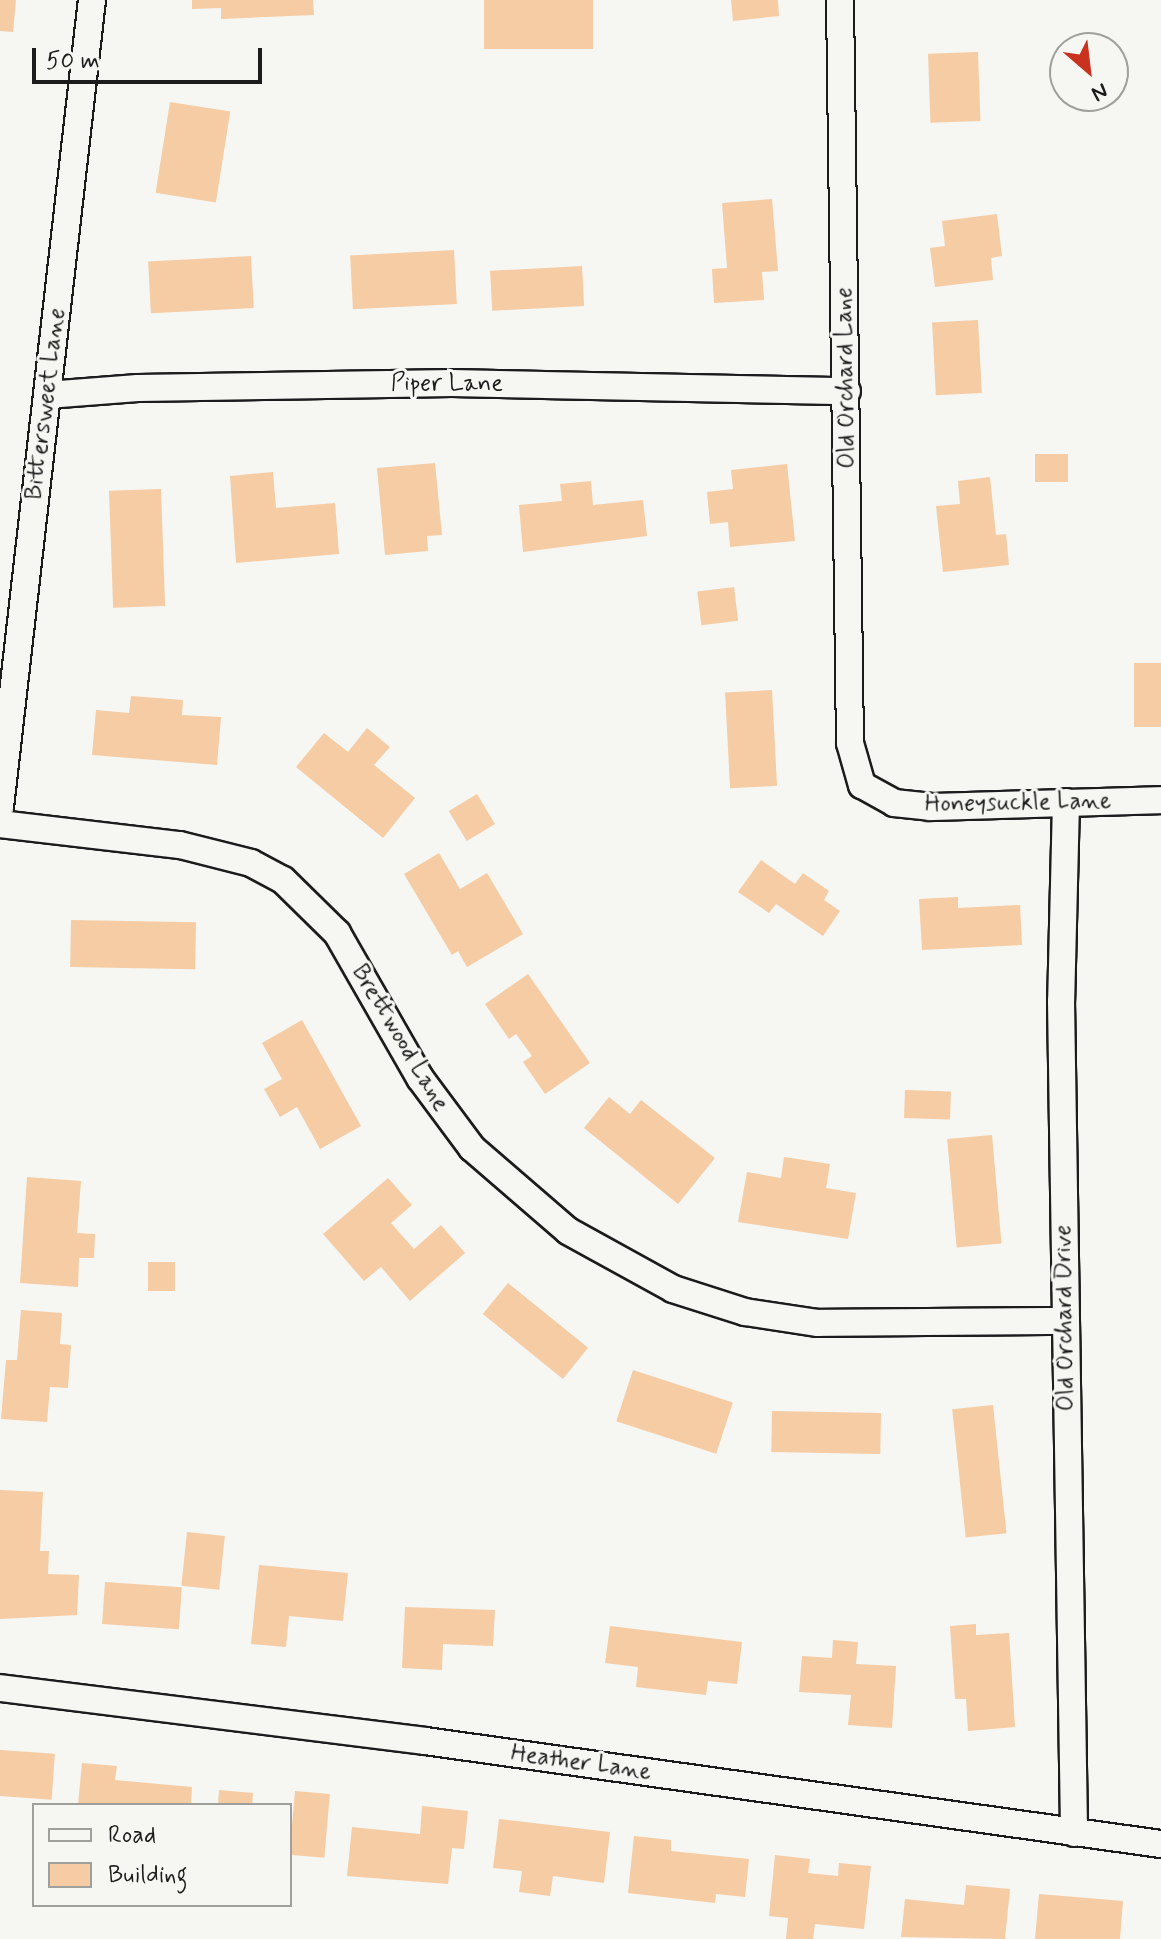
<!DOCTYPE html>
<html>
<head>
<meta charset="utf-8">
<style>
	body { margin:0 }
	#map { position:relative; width:1161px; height:1939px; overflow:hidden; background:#f6f6f2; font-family:Mynerve,sans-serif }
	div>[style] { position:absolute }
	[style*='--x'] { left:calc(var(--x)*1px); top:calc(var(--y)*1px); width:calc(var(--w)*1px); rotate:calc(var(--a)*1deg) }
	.building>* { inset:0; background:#f5cca4; transform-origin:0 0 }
	.roads { filter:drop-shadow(2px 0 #1c1c1c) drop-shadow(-2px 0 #1c1c1c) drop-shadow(0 2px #1c1c1c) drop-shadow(0 -2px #1c1c1c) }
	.minor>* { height:26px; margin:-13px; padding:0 13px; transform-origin:13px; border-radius:13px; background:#f6f6f2 }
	span { translate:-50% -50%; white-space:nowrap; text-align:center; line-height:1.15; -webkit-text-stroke:6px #f6f6f2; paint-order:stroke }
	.street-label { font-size:24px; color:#1c1c1c }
	.legend { position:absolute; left:32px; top:1803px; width:260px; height:104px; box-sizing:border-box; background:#f6f6f2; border:2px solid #9f9f9c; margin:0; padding:10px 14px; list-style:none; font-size:24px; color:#1c1c1c }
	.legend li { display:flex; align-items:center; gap:16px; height:40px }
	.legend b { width:40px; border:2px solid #9f9f9c }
	.north { position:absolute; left:1049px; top:32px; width:80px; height:80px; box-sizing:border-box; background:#f6f6f2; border:2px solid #9f9f9c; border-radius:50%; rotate:152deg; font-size:22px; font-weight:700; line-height:32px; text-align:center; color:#1c1c1c }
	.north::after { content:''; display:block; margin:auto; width:28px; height:36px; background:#c8321e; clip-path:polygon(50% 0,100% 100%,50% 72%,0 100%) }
	.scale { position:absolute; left:32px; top:48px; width:230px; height:36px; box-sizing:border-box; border:4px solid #1c1c1c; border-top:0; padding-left:10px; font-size:24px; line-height:28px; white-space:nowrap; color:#1c1c1c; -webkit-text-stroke:6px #f6f6f2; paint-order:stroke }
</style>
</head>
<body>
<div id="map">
	<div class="building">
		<div style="clip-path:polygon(0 0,16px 0,13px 32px,0 31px)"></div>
		<div style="clip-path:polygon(192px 0,313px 0,314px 15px,221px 19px,221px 8px,192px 9px)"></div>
		<div style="left:484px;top:0;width:109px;height:49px"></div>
		<div style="clip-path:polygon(731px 0,778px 0,779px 16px,733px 21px)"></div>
		<div style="left:978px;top:52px;width:69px;height:50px;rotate:88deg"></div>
		<div style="left:170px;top:102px;width:61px;height:92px;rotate:9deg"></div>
		<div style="clip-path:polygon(772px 199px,778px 271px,762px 272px,764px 300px,714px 303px,712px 269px,727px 268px,722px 203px)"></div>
		<div style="clip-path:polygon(997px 214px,1002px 256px,991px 258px,993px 280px,935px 287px,930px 248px,945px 246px,942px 221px)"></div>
		<div style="left:454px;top:250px;width:54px;height:104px;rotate:87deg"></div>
		<div style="left:251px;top:256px;width:52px;height:103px;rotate:87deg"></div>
		<div style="left:582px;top:266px;width:40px;height:92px;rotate:87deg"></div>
		<div style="left:978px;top:320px;width:73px;height:46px;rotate:87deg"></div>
		<div style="left:1035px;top:454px;width:33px;height:28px"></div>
		<div style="clip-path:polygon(435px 463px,442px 535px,427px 536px,428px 551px,385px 555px,377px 468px)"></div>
		<div style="clip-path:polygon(787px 464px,795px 541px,730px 547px,728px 522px,710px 524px,707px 492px,733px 489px,731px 470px)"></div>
		<div style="clip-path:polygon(273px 472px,276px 508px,335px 503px,339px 554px,236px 563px,230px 476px)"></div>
		<div style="clip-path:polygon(990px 477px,996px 535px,1006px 534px,1009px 565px,943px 572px,936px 506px,960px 504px,958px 481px)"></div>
		<div style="clip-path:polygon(591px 481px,593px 505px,643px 500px,647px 536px,523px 552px,519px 505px,562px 501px,560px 484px)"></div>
		<div style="left:161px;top:489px;width:117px;height:52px;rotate:88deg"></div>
		<div style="left:734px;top:587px;width:34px;height:37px;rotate:83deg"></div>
		<div style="left:1161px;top:663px;width:64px;height:27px;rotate:90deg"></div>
		<div style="left:772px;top:690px;width:96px;height:47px;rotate:87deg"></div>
		<div style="clip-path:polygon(131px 696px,183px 700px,182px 715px,221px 717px,217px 765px,92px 755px,96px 710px,129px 713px)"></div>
		<div style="clip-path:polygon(367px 728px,390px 747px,374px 765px,415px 798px,383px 838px,296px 767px,324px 733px,348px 752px)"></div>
		<div style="left:477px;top:794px;width:35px;height:33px;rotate:59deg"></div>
		<div style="clip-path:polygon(439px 853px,460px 889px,487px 873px,523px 934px,467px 967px,458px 951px,452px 955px,404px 874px)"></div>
		<div style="clip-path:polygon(761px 860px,795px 884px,803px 873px,829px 891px,824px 900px,840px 911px,823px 936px,776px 904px,769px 913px,738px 892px)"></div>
		<div style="clip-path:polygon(958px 897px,958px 908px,1020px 905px,1022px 945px,922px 950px,919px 899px)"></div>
		<div style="left:71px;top:920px;width:125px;height:47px;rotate:1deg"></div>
		<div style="clip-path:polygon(528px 974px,590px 1063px,545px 1094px,523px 1062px,532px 1056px,516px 1034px,509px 1039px,485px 1004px)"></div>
		<div style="clip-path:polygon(302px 1020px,361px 1126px,320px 1149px,297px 1107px,280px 1117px,264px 1089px,282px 1079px,262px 1043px)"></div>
		<div style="left:905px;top:1090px;width:46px;height:28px;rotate:2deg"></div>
		<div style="clip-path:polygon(609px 1097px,630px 1114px,641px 1100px,715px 1158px,678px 1204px,584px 1128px)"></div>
		<div style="left:992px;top:1135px;width:109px;height:45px;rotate:85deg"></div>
		<div style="clip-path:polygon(784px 1157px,830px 1164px,826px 1188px,856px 1193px,848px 1239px,738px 1222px,747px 1172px,781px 1178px)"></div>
		<div style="clip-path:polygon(27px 1177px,81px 1181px,77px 1233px,95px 1234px,94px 1258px,79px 1258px,78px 1287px,20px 1283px)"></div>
		<div style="clip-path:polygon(388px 1178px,412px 1205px,391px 1223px,414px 1249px,441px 1225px,465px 1253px,410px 1301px,381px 1267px,364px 1281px,323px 1234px)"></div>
		<div style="left:148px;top:1262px;width:27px;height:29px"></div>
		<div style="left:508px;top:1283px;width:103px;height:40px;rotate:39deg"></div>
		<div style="clip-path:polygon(21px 1310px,62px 1313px,60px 1344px,71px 1345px,68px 1388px,50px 1387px,47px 1422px,1px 1419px,6px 1360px,17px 1360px)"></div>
		<div style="left:633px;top:1370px;width:105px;height:54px;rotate:18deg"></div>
		<div style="left:993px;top:1405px;width:129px;height:41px;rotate:84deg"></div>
		<div style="left:772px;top:1411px;width:109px;height:41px;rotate:1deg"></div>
		<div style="clip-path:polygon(0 1490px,43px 1492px,40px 1551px,49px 1551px,48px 1574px,79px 1575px,77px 1615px,0 1619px)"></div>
		<div style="left:187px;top:1532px;width:38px;height:54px;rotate:6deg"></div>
		<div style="clip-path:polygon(259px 1565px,348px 1573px,343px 1621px,289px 1616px,286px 1647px,251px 1644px)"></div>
		<div style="left:105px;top:1582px;width:77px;height:42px;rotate:4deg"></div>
		<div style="clip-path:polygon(405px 1607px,495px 1610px,493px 1646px,443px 1644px,442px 1670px,402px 1668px)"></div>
		<div style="clip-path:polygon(976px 1624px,976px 1635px,1009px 1633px,1015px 1727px,968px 1731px,966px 1699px,955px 1699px,950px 1626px)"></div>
		<div style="clip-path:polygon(610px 1626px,742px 1642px,737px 1684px,708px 1681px,706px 1695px,636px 1687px,638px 1667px,605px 1663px)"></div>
		<div style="clip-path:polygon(833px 1640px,858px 1642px,856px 1664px,896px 1666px,892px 1728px,848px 1725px,851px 1695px,799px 1692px,802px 1656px,832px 1658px)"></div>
		<div style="left:0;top:1750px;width:55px;height:46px;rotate:4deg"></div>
		<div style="clip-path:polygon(82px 1763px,117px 1766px,115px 1780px,192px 1787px,191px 1805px,78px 1805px)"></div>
		<div style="clip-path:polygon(219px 1790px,253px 1793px,252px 1805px,218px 1805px)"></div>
		<div style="left:295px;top:1791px;width:35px;height:64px;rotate:5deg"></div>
		<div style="clip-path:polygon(422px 1806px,468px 1811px,464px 1849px,452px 1848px,448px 1884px,347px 1876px,352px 1827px,420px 1834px)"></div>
		<div style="clip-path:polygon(499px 1819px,610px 1832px,604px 1883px,553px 1876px,550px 1896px,519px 1892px,522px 1871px,493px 1868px)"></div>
		<div style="clip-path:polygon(634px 1836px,671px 1840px,671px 1851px,749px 1859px,745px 1897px,716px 1894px,715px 1903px,628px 1893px)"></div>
		<div style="clip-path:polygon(775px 1855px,810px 1859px,808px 1873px,838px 1876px,839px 1863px,871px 1866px,864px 1929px,815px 1924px,813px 1939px,786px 1939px,788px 1918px,769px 1916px)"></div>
		<div style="clip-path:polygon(966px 1885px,1010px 1889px,1005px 1939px,901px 1937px,905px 1899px,964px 1905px)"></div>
		<div style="clip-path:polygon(1039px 1894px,1123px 1901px,1120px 1939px,1035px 1939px)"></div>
	</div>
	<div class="roads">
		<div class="minor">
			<div style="--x:840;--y:0;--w:743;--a:89.23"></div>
			<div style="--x:850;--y:743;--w:44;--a:74.1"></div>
			<div style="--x:862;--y:785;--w:37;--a:29"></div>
			<div style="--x:894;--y:803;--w:36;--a:6"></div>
			<div style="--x:930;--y:807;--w:231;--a:-1.7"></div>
			<div style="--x:47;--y:395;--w:91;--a:-4.4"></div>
			<div style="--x:138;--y:388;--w:314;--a:-0.9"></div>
			<div style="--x:452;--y:383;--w:395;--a:1.2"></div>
			<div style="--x:1066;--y:802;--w:199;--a:91.4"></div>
			<div style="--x:1061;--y:1001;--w:832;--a:89.1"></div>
			<div style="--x:0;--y:807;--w:812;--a:-83.5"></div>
			<div style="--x:0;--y:824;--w:181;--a:6.7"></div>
			<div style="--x:180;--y:845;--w:73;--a:14.2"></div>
			<div style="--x:251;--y:863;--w:36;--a:28"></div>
			<div style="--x:283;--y:880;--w:76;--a:44.5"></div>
			<div style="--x:337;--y:933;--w:167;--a:60.2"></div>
			<div style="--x:420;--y:1078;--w:87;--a:53.4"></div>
			<div style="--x:472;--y:1148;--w:127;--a:40.8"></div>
			<div style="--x:568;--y:1231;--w:120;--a:28.9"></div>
			<div style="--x:673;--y:1289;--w:76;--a:17.7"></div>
			<div style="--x:745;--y:1312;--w:74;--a:8.6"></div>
			<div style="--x:818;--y:1323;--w:248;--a:-0.5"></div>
			<div style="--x:0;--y:1688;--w:428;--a:7.1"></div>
			<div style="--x:425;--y:1741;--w:743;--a:7.97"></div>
		</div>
	</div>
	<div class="street-label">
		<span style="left:846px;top:378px;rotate:-91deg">Old Orchard Lane</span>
		<span style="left:447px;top:384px">Piper Lane</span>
		<span style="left:46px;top:404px;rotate:-83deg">Bittersweet Lane</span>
		<span style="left:1018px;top:803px;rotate:-1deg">Honeysuckle Lane</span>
		<span style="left:400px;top:1038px;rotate:59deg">Brettwood Lane</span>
		<span style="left:1065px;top:1318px;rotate:-91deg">Old Orchard Drive</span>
		<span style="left:581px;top:1763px;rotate:8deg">Heather Lane</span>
	</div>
	<ul class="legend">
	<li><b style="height:10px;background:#f6f6f2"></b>Road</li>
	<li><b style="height:22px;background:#f5cca4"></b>Building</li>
	</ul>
	<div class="north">N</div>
	<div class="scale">50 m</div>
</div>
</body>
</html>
